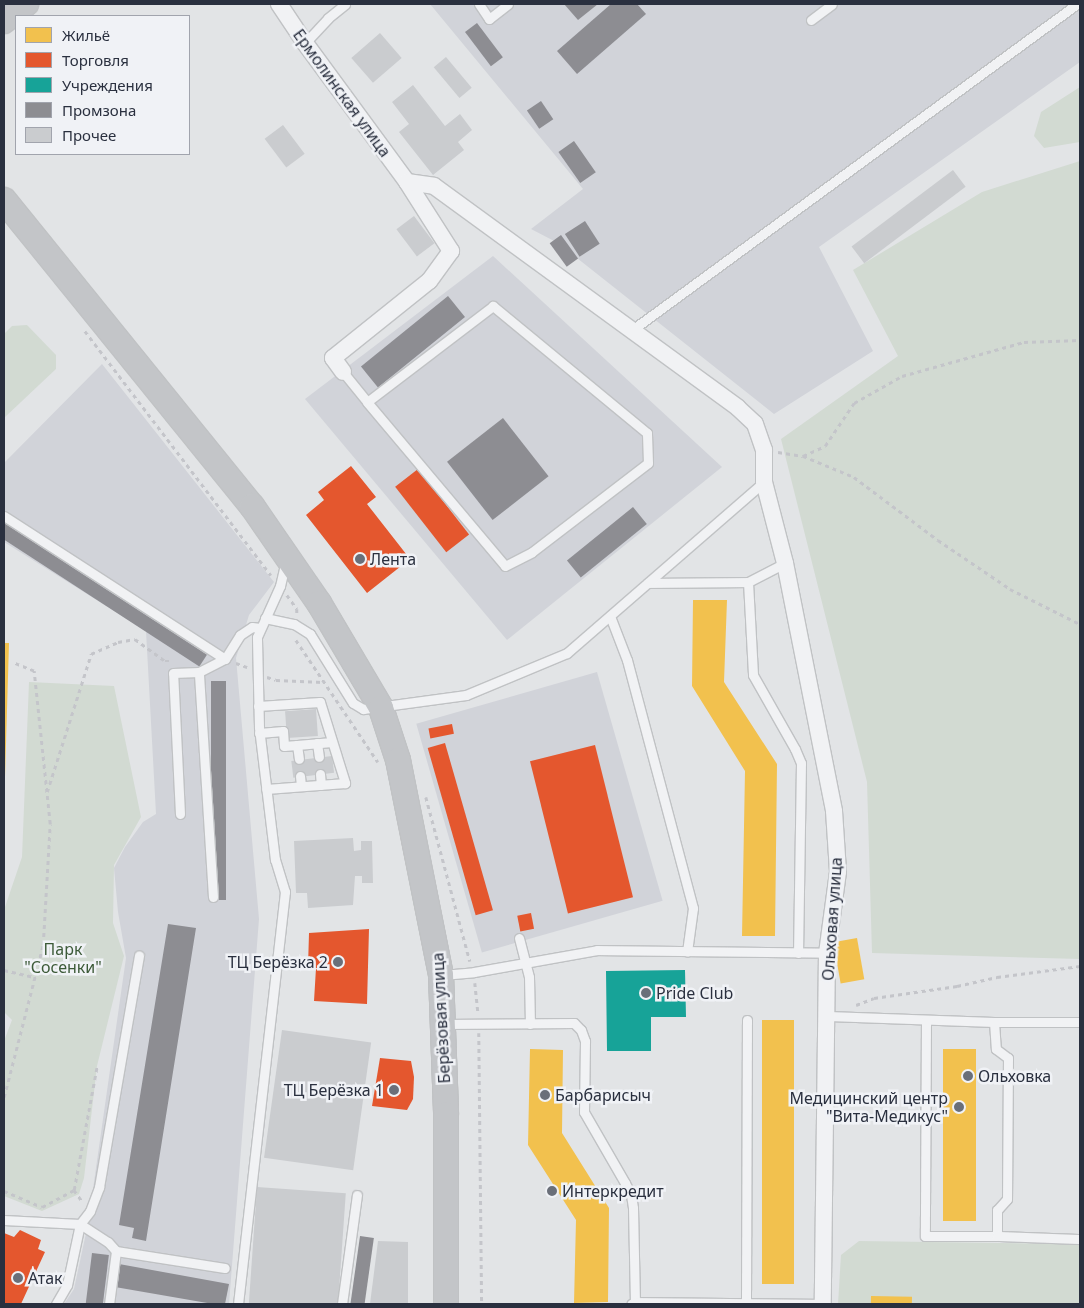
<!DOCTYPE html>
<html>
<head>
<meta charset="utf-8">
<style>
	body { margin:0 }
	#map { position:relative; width:1084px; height:1308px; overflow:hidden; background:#e2e4e6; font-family:"Noto Sans",sans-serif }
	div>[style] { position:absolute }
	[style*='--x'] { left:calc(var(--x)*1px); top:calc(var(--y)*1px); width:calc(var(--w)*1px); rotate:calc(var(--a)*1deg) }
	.built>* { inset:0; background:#d1d3d9; transform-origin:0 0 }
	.green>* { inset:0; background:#d2dad2 }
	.homes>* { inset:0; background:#f2c14e; transform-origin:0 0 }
	.shops>* { inset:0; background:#e4572e; transform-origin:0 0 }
	.public>* { inset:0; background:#17a398 }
	.industry>* { inset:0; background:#8d8d92; transform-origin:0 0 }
	.building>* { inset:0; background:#cacccf; transform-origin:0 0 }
	.path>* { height:2.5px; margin-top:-1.25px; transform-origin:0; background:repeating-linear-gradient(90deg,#c4c5ca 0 4px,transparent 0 8px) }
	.roads { filter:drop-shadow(1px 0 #c0c2c4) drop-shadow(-1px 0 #c0c2c4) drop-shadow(0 1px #c0c2c4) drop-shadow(0 -1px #c0c2c4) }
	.lane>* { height:9px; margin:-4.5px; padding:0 4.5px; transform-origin:4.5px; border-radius:4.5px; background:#f1f2f4 }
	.street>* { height:16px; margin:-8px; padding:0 8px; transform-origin:8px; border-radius:8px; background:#f1f2f4 }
	.secondary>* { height:24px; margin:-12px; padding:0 12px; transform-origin:12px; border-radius:12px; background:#c3c5c8 }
	.dots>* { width:14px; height:14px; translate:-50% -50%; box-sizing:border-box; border:2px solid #f0f2f6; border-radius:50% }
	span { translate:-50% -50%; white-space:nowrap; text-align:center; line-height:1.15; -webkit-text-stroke:5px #f0f2f6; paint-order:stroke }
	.street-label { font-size:16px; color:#2a303f }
	.poi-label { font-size:16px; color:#2a303f }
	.left { translate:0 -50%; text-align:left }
	.right { translate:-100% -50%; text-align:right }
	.park-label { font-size:16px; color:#3c5a38 }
	.frame { position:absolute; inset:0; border:5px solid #2a303f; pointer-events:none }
	.legend { position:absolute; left:15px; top:15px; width:175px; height:140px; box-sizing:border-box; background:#f0f2f6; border:1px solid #a1a4ad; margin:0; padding:6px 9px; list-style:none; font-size:15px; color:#2a303f }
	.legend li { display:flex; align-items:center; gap:10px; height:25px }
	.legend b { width:25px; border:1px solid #a1a4ad }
</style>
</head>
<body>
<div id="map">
	<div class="built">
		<div style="clip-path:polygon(430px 4px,1080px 4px,1080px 62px,819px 247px,873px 351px,774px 414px,558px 243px,531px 229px,583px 189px)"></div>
		<div style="clip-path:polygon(493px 256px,722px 467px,507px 640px,305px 399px)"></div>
		<div style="clip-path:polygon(102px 364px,274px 582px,249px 615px,236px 658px,259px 919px,229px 1304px,64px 1304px,74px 1289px,88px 1224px,126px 958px,118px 912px,114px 868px,125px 847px,143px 822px,156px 814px,146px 631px,4px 542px,4px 463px)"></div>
		<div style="left:597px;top:672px;width:238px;height:188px;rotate:74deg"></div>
	</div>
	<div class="green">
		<div style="clip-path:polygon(1080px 87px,1080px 142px,1044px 148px,1034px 136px,1041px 112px)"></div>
		<div style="clip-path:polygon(1080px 161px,1080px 959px,872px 953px,867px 782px,781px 439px,898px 356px,853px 270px,982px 192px)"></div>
		<div style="clip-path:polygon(27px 325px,56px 355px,56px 369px,4px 418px,4px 334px,12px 326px)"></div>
		<div style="clip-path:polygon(29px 682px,114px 686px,141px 817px,114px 865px,113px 923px,124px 956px,97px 1066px,84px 1178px,79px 1194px,42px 1211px,4px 1196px,4px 1041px,12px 1020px,4px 1012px,4px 910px,22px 857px)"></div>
		<div style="clip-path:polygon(859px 1241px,1080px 1244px,1080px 1304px,838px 1304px,841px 1255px)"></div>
	</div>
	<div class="homes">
		<div style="clip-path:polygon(693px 600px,727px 600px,724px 682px,777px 764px,775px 936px,742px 936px,745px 771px,692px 686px)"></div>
		<div style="clip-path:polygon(4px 643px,9px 643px,5px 777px,4px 777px)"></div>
		<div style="left:857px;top:938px;width:42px;height:24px;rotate:80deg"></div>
		<div style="left:794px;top:1020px;width:264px;height:32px;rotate:90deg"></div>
		<div style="clip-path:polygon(530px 1049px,563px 1050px,562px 1133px,609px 1208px,608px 1302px,574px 1303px,576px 1220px,528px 1145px)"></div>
		<div style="left:976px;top:1049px;width:172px;height:33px;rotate:90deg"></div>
		<div style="left:871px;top:1296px;width:41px;height:8px;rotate:1deg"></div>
	</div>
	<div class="shops">
		<div style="clip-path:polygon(351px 466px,376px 497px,367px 504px,410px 559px,367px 593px,306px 515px,324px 500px,318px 492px)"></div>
		<div style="left:418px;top:469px;width:83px;height:29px;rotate:52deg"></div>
		<div style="left:452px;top:724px;width:10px;height:24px;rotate:79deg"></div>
		<div style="left:445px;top:743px;width:174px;height:18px;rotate:74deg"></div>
		<div style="left:595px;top:745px;width:157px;height:67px;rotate:76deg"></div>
		<div style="left:531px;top:913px;width:16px;height:14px;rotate:79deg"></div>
		<div style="clip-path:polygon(369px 929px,367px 1004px,314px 1001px,316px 968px,308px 967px,309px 933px)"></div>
		<div style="clip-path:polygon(380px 1058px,411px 1061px,414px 1077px,413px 1099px,407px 1110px,372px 1106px)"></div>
		<div style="clip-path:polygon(20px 1230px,41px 1240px,38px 1249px,45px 1252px,21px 1304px,4px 1304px,4px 1233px,14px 1237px)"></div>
	</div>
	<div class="public">
		<div style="clip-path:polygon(685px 970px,686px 1017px,651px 1017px,651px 1051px,607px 1051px,606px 971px)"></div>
	</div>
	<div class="industry">
		<div style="clip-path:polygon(564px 4px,598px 4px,578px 20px)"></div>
		<div style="clip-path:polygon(611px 4px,637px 4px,646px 14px,577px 74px,557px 51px)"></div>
		<div style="left:477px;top:23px;width:43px;height:15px;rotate:53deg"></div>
		<div style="left:541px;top:101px;width:22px;height:17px;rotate:56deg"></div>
		<div style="left:574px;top:141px;width:38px;height:19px;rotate:55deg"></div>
		<div style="left:585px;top:221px;width:27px;height:24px;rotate:57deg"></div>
		<div style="left:561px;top:235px;width:29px;height:14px;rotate:54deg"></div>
		<div style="left:448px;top:296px;width:27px;height:112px;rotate:51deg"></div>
		<div style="left:503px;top:418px;width:74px;height:71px;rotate:52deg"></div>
		<div style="left:633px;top:507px;width:22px;height:85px;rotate:51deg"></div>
		<div style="left:4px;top:523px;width:242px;height:14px;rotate:33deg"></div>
		<div style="left:211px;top:681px;width:15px;height:219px"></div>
		<div style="clip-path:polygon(168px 924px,196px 928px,146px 1241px,132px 1238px,134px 1228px,119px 1225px)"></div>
		<div style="left:360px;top:1236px;width:14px;height:69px;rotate:8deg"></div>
		<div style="left:92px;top:1253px;width:17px;height:52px;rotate:7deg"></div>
		<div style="clip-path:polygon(119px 1264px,229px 1284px,225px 1304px,213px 1304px,115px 1287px)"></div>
	</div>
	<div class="building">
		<div style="left:380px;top:33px;width:33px;height:38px;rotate:49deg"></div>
		<div style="left:446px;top:57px;width:40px;height:16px;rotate:50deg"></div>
		<div style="clip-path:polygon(413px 85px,445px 126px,460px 114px,472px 130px,458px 142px,464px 150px,433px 175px,399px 132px,409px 124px,392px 102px)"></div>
		<div style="left:283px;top:125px;width:36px;height:23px;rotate:53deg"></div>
		<div style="left:953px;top:170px;width:21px;height:127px;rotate:53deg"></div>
		<div style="left:414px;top:216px;width:34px;height:22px;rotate:53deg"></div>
		<div style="left:316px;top:709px;width:27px;height:31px;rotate:86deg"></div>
		<div style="left:332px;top:756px;width:17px;height:41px;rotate:83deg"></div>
		<div style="clip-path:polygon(353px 838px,354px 851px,361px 850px,361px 841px,372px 841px,373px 883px,362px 883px,362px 876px,355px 876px,353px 905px,308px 908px,307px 893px,296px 893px,294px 841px)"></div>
		<div style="left:282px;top:1030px;width:90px;height:129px;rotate:8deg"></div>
		<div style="left:257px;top:1187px;width:89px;height:118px;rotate:4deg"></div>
		<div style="clip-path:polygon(378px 1241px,408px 1242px,408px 1304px,370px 1304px)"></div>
	</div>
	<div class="path">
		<div style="--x:85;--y:331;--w:307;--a:52.7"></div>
		<div style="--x:778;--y:452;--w:25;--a:9"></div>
		<div style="--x:803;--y:456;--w:55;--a:22.4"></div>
		<div style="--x:854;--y:477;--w:105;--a:36.9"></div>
		<div style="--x:938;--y:540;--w:87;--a:34.2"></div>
		<div style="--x:1010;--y:589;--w:78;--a:26.6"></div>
		<div style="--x:803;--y:456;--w:24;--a:-24"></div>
		<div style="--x:825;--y:446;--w:52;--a:-56"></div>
		<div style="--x:854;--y:403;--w:55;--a:-29.4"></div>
		<div style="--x:902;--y:376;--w:127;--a:-15.6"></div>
		<div style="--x:1024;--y:342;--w:56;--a:-2"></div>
		<div style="--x:287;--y:595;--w:17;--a:54"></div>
		<div style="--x:297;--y:609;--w:5;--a:90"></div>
		<div style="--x:296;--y:640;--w:147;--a:56.1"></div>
		<div style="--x:236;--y:663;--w:12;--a:20"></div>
		<div style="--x:267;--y:677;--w:9;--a:18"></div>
		<div style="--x:276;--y:680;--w:47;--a:2.4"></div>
		<div style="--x:47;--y:792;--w:145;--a:-72.3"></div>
		<div style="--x:91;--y:654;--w:30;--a:-24"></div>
		<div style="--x:118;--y:642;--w:17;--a:-10"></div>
		<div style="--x:135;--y:639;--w:37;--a:36"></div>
		<div style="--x:165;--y:661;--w:6;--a:0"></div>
		<div style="--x:426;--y:797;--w:170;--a:75"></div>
		<div style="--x:4;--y:970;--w:32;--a:13"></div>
		<div style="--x:475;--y:983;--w:30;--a:84"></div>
		<div style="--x:856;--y:1005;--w:19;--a:-21"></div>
		<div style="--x:874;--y:998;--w:84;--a:-8.2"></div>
		<div style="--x:957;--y:986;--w:41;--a:-12.7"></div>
		<div style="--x:997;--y:977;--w:84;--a:-7.5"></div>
		<div style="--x:479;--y:1033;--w:271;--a:89.4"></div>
		<div style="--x:4;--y:1097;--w:157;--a:-75.6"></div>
		<div style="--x:43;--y:945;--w:121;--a:-86.7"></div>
		<div style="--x:50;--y:824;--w:154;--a:-96"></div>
		<div style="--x:34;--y:671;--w:22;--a:-158"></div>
		<div style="--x:74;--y:1190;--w:126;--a:-79.5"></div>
		<div style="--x:4;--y:1191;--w:41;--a:22.8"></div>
		<div style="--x:42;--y:1207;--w:36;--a:-28"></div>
		<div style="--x:74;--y:1190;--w:14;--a:54"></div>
	</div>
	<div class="roads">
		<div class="lane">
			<div style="--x:479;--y:4;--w:18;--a:56"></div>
			<div style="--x:489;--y:19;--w:24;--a:-38"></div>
			<div style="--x:811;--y:20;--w:26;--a:-37"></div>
			<div style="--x:305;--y:43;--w:34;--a:-47"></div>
			<div style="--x:328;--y:18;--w:22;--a:-39"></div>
			<div style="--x:632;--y:330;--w:552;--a:-36.23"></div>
			<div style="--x:343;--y:372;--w:38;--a:51"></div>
			<div style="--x:367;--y:402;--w:214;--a:49.9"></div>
			<div style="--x:505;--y:566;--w:30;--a:-27"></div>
			<div style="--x:532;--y:552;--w:146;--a:-37.5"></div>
			<div style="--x:648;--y:463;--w:30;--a:-92"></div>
			<div style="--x:647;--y:433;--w:200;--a:-140.5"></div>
			<div style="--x:493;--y:306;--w:158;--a:142.7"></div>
			<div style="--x:4;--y:516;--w:263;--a:32.9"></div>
			<div style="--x:785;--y:563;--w:42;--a:152.8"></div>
			<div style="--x:748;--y:582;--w:93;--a:86.9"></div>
			<div style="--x:753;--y:675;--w:85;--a:60.4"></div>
			<div style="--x:795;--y:749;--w:15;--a:67"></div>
			<div style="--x:801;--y:763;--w:190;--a:90.9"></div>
			<div style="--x:648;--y:583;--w:100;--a:-0.6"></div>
			<div style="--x:610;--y:616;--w:47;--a:68.9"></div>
			<div style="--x:627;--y:660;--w:257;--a:75.1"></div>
			<div style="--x:693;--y:908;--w:44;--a:97.8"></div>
			<div style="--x:265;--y:618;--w:30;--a:12"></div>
			<div style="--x:294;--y:624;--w:19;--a:32"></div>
			<div style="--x:310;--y:634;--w:81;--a:58.1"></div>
			<div style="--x:353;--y:703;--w:12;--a:31"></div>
			<div style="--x:363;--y:709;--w:104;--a:-7.7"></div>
			<div style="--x:466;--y:695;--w:109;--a:-22.6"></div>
			<div style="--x:567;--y:653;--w:261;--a:-41"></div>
			<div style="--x:258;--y:706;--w:62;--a:-3.7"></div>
			<div style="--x:320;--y:702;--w:85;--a:72.8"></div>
			<div style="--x:345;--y:783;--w:79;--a:175.7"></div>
			<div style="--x:259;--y:733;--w:24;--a:-5"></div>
			<div style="--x:283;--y:731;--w:15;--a:86"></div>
			<div style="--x:284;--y:746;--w:13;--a:-4"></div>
			<div style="--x:297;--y:745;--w:14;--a:82"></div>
			<div style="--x:317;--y:743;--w:14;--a:82"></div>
			<div style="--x:297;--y:745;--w:35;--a:-5"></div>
			<div style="--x:320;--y:774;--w:11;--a:85"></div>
			<div style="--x:300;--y:776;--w:10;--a:84"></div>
			<div style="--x:180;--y:814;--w:141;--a:-92.8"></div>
			<div style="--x:173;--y:673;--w:26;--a:-2"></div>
			<div style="--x:213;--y:897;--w:225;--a:-93.6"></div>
			<div style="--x:199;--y:672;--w:29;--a:-27"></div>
			<div style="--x:225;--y:659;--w:28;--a:-58"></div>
			<div style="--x:240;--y:635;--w:14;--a:-34"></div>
			<div style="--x:252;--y:627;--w:8;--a:7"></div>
			<div style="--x:519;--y:938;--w:40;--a:75.6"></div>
			<div style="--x:529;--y:977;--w:47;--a:88.8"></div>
			<div style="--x:442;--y:975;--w:32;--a:-5"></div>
			<div style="--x:474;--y:972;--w:125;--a:-10.1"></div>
			<div style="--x:597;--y:950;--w:230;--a:0.7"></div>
			<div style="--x:828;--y:1016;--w:166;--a:2.1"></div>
			<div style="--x:994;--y:1022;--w:86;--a:0"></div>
			<div style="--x:926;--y:1020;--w:216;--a:90.3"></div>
			<div style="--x:925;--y:1236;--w:72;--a:0"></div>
			<div style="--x:994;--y:1022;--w:27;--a:86"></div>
			<div style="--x:996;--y:1049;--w:15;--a:37"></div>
			<div style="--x:1008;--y:1058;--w:141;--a:90.4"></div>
			<div style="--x:1007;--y:1199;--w:15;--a:132"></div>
			<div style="--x:997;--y:1210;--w:26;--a:90"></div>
			<div style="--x:997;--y:1236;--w:83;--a:2.1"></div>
			<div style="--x:443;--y:1024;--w:131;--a:-0.4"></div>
			<div style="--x:574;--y:1023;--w:10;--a:45"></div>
			<div style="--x:581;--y:1030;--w:12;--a:70"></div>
			<div style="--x:585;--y:1041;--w:71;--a:90.8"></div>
			<div style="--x:584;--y:1112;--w:82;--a:60"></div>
			<div style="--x:625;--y:1183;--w:13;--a:63"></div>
			<div style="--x:631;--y:1195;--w:13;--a:81"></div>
			<div style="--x:633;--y:1208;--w:94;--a:88.8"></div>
			<div style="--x:635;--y:1302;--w:4;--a:153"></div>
			<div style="--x:4;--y:1220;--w:76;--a:3"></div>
			<div style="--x:80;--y:1224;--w:33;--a:33"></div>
			<div style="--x:108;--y:1242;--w:12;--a:48"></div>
			<div style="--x:116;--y:1251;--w:53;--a:97.5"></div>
			<div style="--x:116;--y:1251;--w:110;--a:8.9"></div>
			<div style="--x:635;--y:1302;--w:188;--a:0.6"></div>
			<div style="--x:746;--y:1303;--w:283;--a:-89.8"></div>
			<div style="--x:56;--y:1304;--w:22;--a:-60"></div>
			<div style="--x:67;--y:1285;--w:62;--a:-78"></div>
			<div style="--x:80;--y:1224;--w:16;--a:-52"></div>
			<div style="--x:90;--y:1211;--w:26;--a:-69"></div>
			<div style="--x:99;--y:1187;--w:235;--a:-80.2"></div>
			<div style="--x:238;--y:1304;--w:415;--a:-83.5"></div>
			<div style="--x:285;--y:892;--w:34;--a:-107"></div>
			<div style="--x:275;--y:860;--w:134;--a:-96.9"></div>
			<div style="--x:259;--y:727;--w:90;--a:-91.3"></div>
			<div style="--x:257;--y:637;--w:56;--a:-65.7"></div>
			<div style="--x:280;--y:586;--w:27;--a:-77"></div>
			<div style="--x:342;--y:1304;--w:110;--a:-82.2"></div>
		</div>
		<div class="street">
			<div style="--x:279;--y:4;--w:47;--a:56.3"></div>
			<div style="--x:305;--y:43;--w:172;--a:53.7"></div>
			<div style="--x:407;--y:182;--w:82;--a:57.5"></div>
			<div style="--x:451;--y:251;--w:37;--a:126"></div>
			<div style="--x:429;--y:281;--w:123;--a:141.3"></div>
			<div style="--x:333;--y:358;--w:17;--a:54"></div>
			<div style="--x:407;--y:182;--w:27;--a:8"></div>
			<div style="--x:434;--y:186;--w:376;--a:36.1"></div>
			<div style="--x:738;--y:408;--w:23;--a:43"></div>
			<div style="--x:755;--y:424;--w:28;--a:71"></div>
			<div style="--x:764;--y:450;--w:32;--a:90"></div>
			<div style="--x:764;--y:482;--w:84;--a:75.5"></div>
			<div style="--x:785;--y:563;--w:253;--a:78.8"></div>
			<div style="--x:834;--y:811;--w:61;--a:86.2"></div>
			<div style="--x:838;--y:872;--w:82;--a:97.7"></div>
			<div style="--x:827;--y:953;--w:351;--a:90.7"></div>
		</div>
		<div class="secondary">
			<div style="--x:4;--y:21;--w:28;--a:-38"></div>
			<div style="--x:4;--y:200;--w:394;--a:51"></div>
			<div style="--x:252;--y:506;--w:118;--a:55.4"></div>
			<div style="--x:319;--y:603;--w:122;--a:59.4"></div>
			<div style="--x:381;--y:708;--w:55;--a:71.9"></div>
			<div style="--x:398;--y:760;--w:219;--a:78.7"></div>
			<div style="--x:441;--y:975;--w:139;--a:87.9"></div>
			<div style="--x:446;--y:1114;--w:190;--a:90"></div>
		</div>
	</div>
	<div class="dots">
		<div style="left:360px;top:559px;background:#6a6f79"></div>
		<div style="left:338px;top:962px;background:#6a6f79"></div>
		<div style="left:646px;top:993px;background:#6a6f79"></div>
		<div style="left:968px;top:1076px;background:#6a6f79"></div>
		<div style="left:394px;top:1090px;background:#6a6f79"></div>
		<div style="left:545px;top:1095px;background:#6a6f79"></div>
		<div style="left:959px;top:1107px;background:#6a6f79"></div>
		<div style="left:552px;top:1191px;background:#6a6f79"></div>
		<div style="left:18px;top:1278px;background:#6a6f79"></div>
	</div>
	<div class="street-label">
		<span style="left:342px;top:93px;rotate:54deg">Ермолинская улица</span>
		<span style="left:832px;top:919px;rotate:-86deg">Ольховая улица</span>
		<span style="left:441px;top:1018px;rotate:-93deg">Берёзовая улица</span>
	</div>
	<div class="poi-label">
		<span class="left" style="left:370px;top:559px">Лента</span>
		<span class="right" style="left:328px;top:962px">ТЦ Берёзка 2</span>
		<span class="left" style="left:656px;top:993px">Pride Club</span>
		<span class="left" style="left:978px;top:1076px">Ольховка</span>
		<span class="right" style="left:384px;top:1090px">ТЦ Берёзка 1</span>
		<span class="left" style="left:555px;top:1095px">Барбарисыч</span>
		<span class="right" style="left:948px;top:1107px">Медицинский центр<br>"Вита-Медикус"</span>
		<span class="left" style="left:562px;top:1191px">Интеркредит</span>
		<span class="left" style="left:28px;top:1278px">Атак</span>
	</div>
	<div class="park-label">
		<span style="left:63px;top:958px">Парк<br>"Сосенки"</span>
	</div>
	<div class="frame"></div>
	<ul class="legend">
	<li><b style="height:14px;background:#f2c14e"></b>Жильё</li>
	<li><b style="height:14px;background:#e4572e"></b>Торговля</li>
	<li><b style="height:14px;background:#17a398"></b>Учреждения</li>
	<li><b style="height:14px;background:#8d8d92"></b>Промзона</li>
	<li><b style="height:14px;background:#cacccf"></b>Прочее</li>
	</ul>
</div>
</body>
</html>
